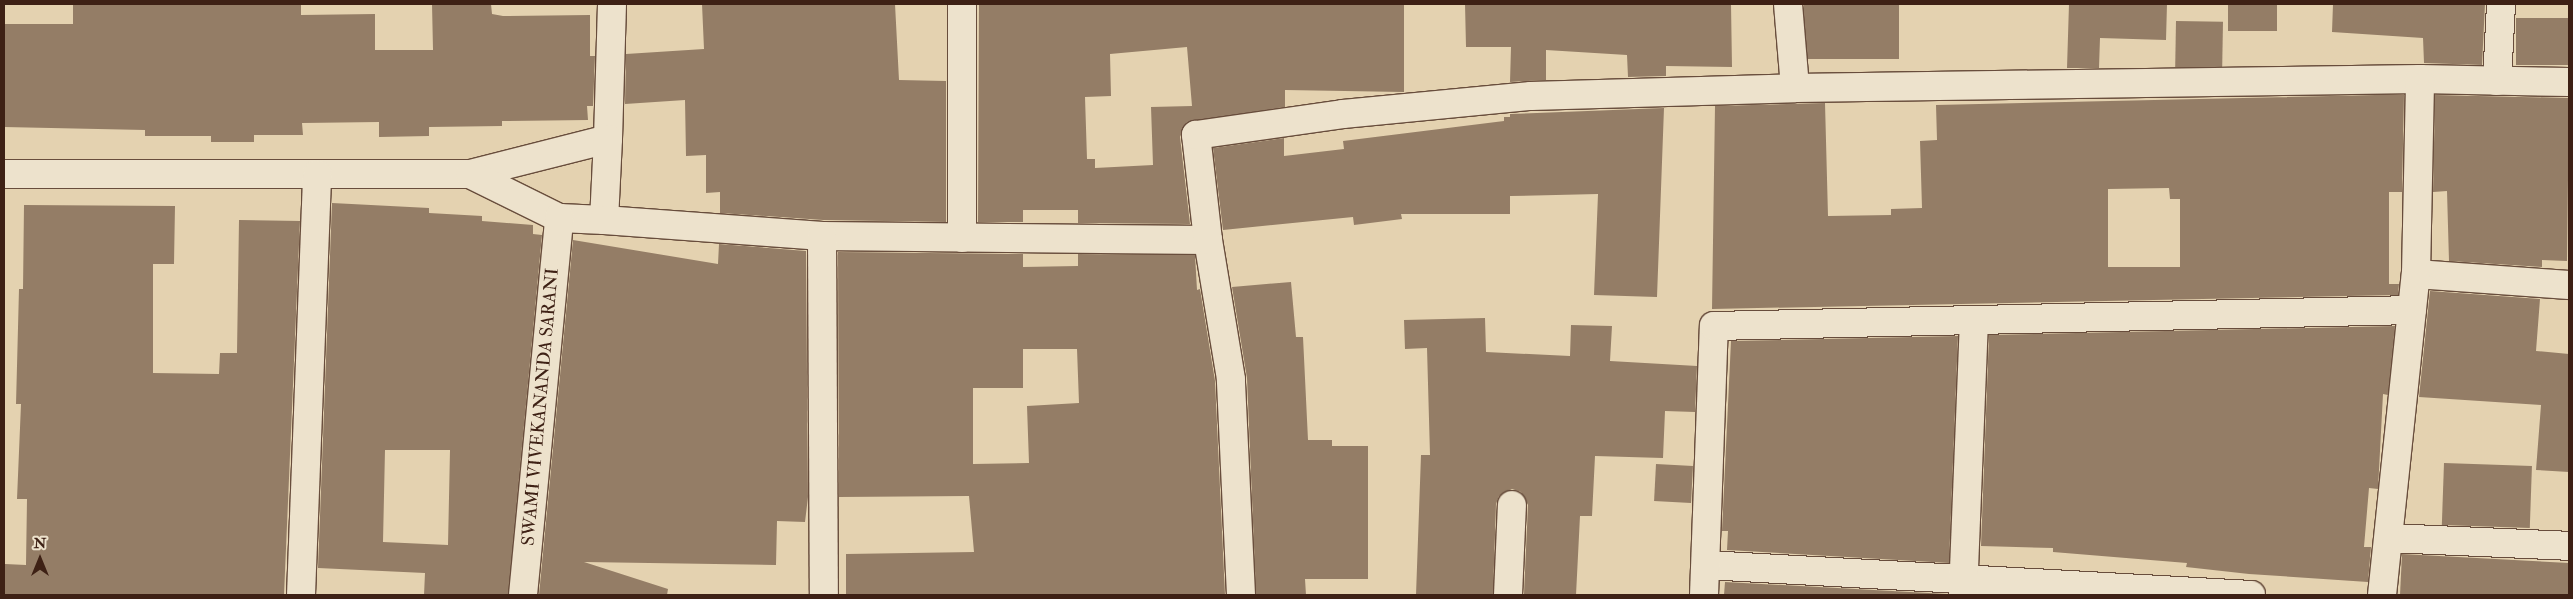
<!DOCTYPE html>
<html>
<head>
<meta charset="utf-8">
<style>
	body { margin:0 }
	#map { position:relative; width:2573px; height:599px; overflow:hidden; background:#e4d2b0; font-family:"IM FELL Double Pica",serif }
	div>[style] { position:absolute }
	[style*='--x'] { left:calc(var(--x)*1px); top:calc(var(--y)*1px); width:calc(var(--w)*1px); rotate:calc(var(--a)*1deg) }
	.building>* { inset:0; background:#947d66; transform-origin:0 0 }
	.roads { filter:drop-shadow(1px 0 #684d3c) drop-shadow(-1px 0 #684d3c) drop-shadow(0 1px #684d3c) drop-shadow(0 -1px #684d3c) }
	.minor>* { height:28px; margin:-14px; padding:0 14px; transform-origin:14px; border-radius:14px; background:#ede2cc }
	span { translate:-50% -50%; white-space:nowrap; text-align:center; line-height:1.15; -webkit-text-stroke:4px #ede2cc; paint-order:stroke }
	.street-label { font-size:18px; color:#3e2115 }
	.frame { position:absolute; inset:0; border:5px solid #3e2115; pointer-events:none }
	.north { position:absolute; left:15px; top:534px; width:50px; height:50px; -webkit-text-stroke:4px #ede2cc; paint-order:stroke; rotate:0deg; font-size:14px; font-weight:700; line-height:20px; text-align:center; color:#3e2115 }
	.north::after { content:''; display:block; margin:auto; width:18px; height:22px; background:#3e2115; clip-path:polygon(50% 0,100% 100%,50% 72%,0 100%) }
</style>
</head>
<body>
<div id="map">
	<div class="building">
		<div style="clip-path:polygon(73px 4px,301px 4px,301px 15px,375px 14px,375px 50px,433px 50px,432px 4px,491px 4px,492px 14px,503px 16px,590px 15px,590px 56px,595px 56px,593px 106px,587px 106px,588px 120px,502px 121px,502px 126px,429px 127px,429px 136px,379px 137px,379px 122px,302px 123px,303px 135px,254px 135px,254px 142px,211px 142px,211px 136px,145px 136px,145px 130px,4px 127px,4px 24px,73px 24px)"></div>
		<div style="clip-path:polygon(702px 4px,895px 4px,899px 80px,946px 81px,946px 222px,823px 220px,720px 213px,720px 192px,706px 193px,706px 155px,686px 156px,685px 100px,625px 104px,626px 54px,704px 49px)"></div>
		<div style="clip-path:polygon(evenodd,979px 4px,1404px 4px,1404px 92px,1285px 90px,1285px 107px,1187px 122px,1180px 137px,1190px 224px,1078px 223px,1078px 210px,1023px 210px,1023px 222px,978px 222px,979px 4px,1187px 47px,1192px 106px,1151px 107px,1153px 165px,1095px 168px,1095px 159px,1087px 159px,1085px 97px,1111px 96px,1110px 54px,1187px 47px)"></div>
		<div style="clip-path:polygon(1465px 4px,1731px 4px,1732px 67px,1666px 66px,1666px 76px,1628px 77px,1627px 55px,1546px 50px,1546px 80px,1510px 82px,1511px 47px,1466px 47px)"></div>
		<div style="left:1804px;top:4px;width:95px;height:55px"></div>
		<div style="clip-path:polygon(2069px 4px,2167px 4px,2166px 40px,2100px 38px,2099px 68px,2067px 68px)"></div>
		<div style="left:2228px;top:4px;width:49px;height:27px"></div>
		<div style="clip-path:polygon(2333px 4px,2485px 4px,2482px 65px,2424px 63px,2423px 38px,2332px 32px)"></div>
		<div style="left:2516px;top:18px;width:53px;height:47px"></div>
		<div style="left:2176px;top:21px;width:47px;height:46px;rotate:1deg"></div>
		<div style="clip-path:polygon(evenodd,2375px 95px,2404px 95px,2402px 192px,2389px 192px,2389px 284px,2399px 284px,2398px 295px,1712px 309px,1715px 106px,1825px 103px,1828px 216px,1891px 215px,1891px 209px,1922px 208px,1920px 141px,1937px 140px,1936px 105px,2375px 95px,2169px 188px,2170px 199px,2180px 199px,2180px 267px,2108px 267px,2108px 189px,2169px 188px)"></div>
		<div style="clip-path:polygon(2435px 95px,2569px 98px,2567px 261px,2542px 260px,2542px 267px,2449px 261px,2447px 191px,2433px 192px)"></div>
		<div style="clip-path:polygon(1664px 108px,1657px 297px,1594px 295px,1598px 194px,1510px 196px,1510px 214px,1401px 214px,1402px 219px,1354px 225px,1353px 217px,1223px 230px,1213px 148px,1284px 138px,1284px 156px,1344px 149px,1343px 141px,1504px 121px,1504px 117px,1510px 117px,1510px 114px)"></div>
		<div style="clip-path:polygon(evenodd,332px 203px,429px 208px,429px 213px,482px 216px,482px 221px,533px 225px,533px 234px,542px 235px,508px 595px,424px 595px,425px 573px,318px 568px,332px 203px,385px 450px,450px 450px,448px 545px,383px 542px,385px 450px)"></div>
		<div style="clip-path:polygon(24px 205px,175px 206px,174px 264px,153px 264px,153px 373px,219px 374px,220px 353px,237px 353px,239px 220px,300px 221px,284px 595px,5px 595px,5px 564px,26px 565px,27px 499px,17px 499px,21px 404px,16px 404px,19px 289px,23px 289px)"></div>
		<div style="clip-path:polygon(573px 240px,718px 264px,719px 244px,806px 251px,808px 497px,805px 522px,777px 521px,776px 565px,584px 562px,668px 589px,667px 595px,539px 595px)"></div>
		<div style="clip-path:polygon(evenodd,838px 252px,1023px 254px,1023px 267px,1078px 266px,1078px 254px,1195px 255px,1197px 290px,1200px 289px,1215px 381px,1225px 595px,846px 595px,846px 554px,974px 552px,969px 496px,839px 497px,838px 252px,1023px 349px,1077px 349px,1079px 403px,1027px 406px,1029px 463px,973px 464px,973px 388px,1023px 388px,1023px 349px)"></div>
		<div style="clip-path:polygon(1291px 282px,1296px 337px,1303px 337px,1308px 440px,1332px 440px,1332px 446px,1368px 446px,1368px 579px,1305px 579px,1306px 595px,1256px 595px,1247px 378px,1232px 287px)"></div>
		<div style="clip-path:polygon(2430px 291px,2540px 299px,2536px 351px,2569px 354px,2569px 472px,2536px 470px,2541px 405px,2419px 397px)"></div>
		<div style="clip-path:polygon(1485px 318px,1486px 352px,1570px 356px,1571px 325px,1612px 326px,1610px 361px,1697px 366px,1695px 412px,1665px 411px,1663px 458px,1595px 456px,1592px 516px,1580px 516px,1576px 595px,1524px 594px,1528px 505px,1521px 492px,1512px 489px,1499px 496px,1496px 504px,1493px 595px,1416px 595px,1421px 455px,1430px 455px,1427px 348px,1405px 349px,1404px 320px)"></div>
		<div style="clip-path:polygon(2395px 326px,2388px 395px,2383px 394px,2378px 489px,2369px 488px,2364px 547px,2371px 547px,2368px 582px,2249px 574px,2186px 567px,2187px 563px,2053px 552px,2053px 548px,1981px 546px,1989px 335px)"></div>
		<div style="clip-path:polygon(1958px 336px,1949px 563px,1727px 550px,1728px 531px,1722px 531px,1731px 341px)"></div>
		<div style="left:2444px;top:463px;width:88px;height:62px;rotate:2deg"></div>
		<div style="left:1656px;top:464px;width:37px;height:37px;rotate:3deg"></div>
		<div style="clip-path:polygon(2402px 554px,2569px 563px,2569px 595px,2400px 595px)"></div>
		<div style="clip-path:polygon(1725px 582px,1947px 594px,1948px 595px,1724px 595px)"></div>
	</div>
	<div class="roads">
		<div class="minor">
			<div style="--x:962;--y:4;--w:234;--a:90"></div>
			<div style="--x:1788;--y:4;--w:84;--a:85.2"></div>
			<div style="--x:2497;--y:81;--w:77;--a:-87"></div>
			<div style="--x:608;--y:139;--w:135;--a:-88.3"></div>
			<div style="--x:4;--y:174;--w:466;--a:0"></div>
			<div style="--x:470;--y:174;--w:142;--a:-14.2"></div>
			<div style="--x:608;--y:139;--w:81;--a:92.8"></div>
			<div style="--x:604;--y:220;--w:45;--a:-177.5"></div>
			<div style="--x:559;--y:218;--w:99;--a:-153.7"></div>
			<div style="--x:604;--y:220;--w:219;--a:4.2"></div>
			<div style="--x:822;--y:236;--w:386;--a:0.6"></div>
			<div style="--x:822;--y:236;--w:359;--a:89.7"></div>
			<div style="--x:2416;--y:274;--w:153;--a:4.1"></div>
			<div style="--x:2389;--y:538;--w:180;--a:2.5"></div>
			<div style="--x:1706;--y:565;--w:546;--a:3.15"></div>
			<div style="--x:1963;--y:594;--w:274;--a:-87.7"></div>
			<div style="--x:301;--y:595;--w:421;--a:-87.8"></div>
			<div style="--x:523;--y:595;--w:379;--a:-84.5"></div>
			<div style="--x:1241;--y:595;--w:216;--a:-92.7"></div>
			<div style="--x:1231;--y:379;--w:141;--a:-99.4"></div>
			<div style="--x:1208;--y:240;--w:106;--a:-96.5"></div>
			<div style="--x:1196;--y:135;--w:148;--a:-8.1"></div>
			<div style="--x:1343;--y:114;--w:189;--a:-5.5"></div>
			<div style="--x:1531;--y:96;--w:264;--a:-1.7"></div>
			<div style="--x:1795;--y:88;--w:625;--a:-0.83"></div>
			<div style="--x:2420;--y:79;--w:149;--a:1.2"></div>
			<div style="--x:1508;--y:595;--w:90;--a:-87.5"></div>
			<div style="--x:1704;--y:595;--w:269;--a:-87.9"></div>
			<div style="--x:1714;--y:326;--w:698;--a:-1.31"></div>
			<div style="--x:2382;--y:595;--w:323;--a:-84"></div>
			<div style="--x:2416;--y:274;--w:195;--a:-88.8"></div>
		</div>
	</div>
	<div class="street-label">
		<span style="left:541px;top:407px;rotate:-85deg">SWAMI VIVEKANANDA SARANI</span>
	</div>
	<div class="frame"></div>
	<div class="north">N</div>
</div>
</body>
</html>
